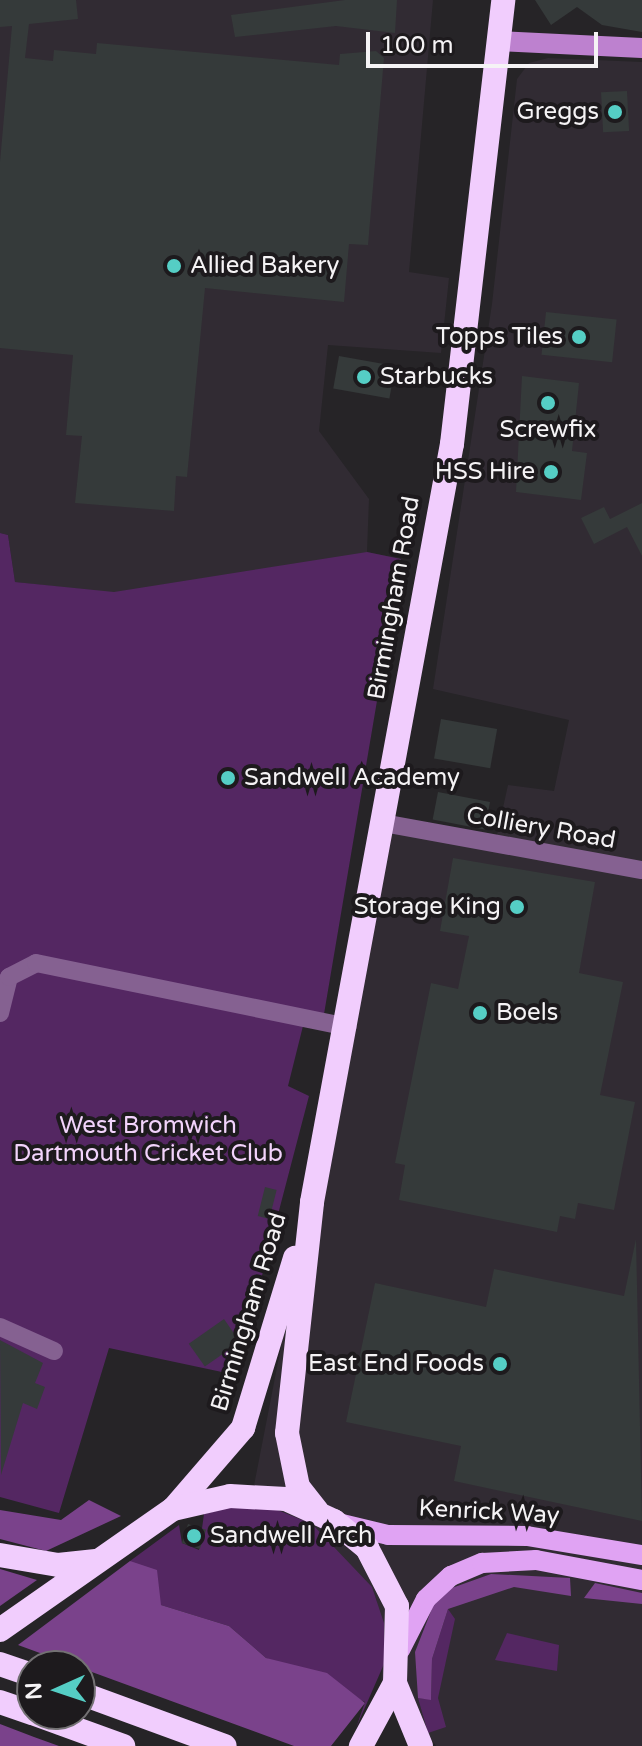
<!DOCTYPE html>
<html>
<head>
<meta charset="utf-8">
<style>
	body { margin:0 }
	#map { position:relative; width:642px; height:1746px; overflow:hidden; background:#262427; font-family:"Varela Round",sans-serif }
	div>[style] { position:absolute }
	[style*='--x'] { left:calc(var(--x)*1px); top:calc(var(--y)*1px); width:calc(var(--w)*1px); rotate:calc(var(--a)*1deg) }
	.built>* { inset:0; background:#312b33 }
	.green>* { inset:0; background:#542762 }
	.forest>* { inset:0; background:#7a428b }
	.building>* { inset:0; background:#353a3a; transform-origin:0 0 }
	.street>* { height:18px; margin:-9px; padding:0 9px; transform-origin:9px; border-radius:9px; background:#856191 }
	.secondary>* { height:20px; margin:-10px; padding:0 10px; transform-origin:10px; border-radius:10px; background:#bd81cf }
	.primary>* { height:20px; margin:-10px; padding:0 10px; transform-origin:10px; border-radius:10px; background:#e0a3f3 }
	.highway>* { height:24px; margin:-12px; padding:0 12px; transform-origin:12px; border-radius:12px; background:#f1cdfd }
	.dots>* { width:22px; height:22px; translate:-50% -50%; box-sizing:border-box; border:4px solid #1d1a1d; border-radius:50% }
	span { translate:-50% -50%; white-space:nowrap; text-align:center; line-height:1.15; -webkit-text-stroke:8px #1d1a1d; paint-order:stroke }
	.poi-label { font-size:24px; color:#f5f3f5 }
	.right { translate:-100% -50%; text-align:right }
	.left { translate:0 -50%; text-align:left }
	.street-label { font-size:24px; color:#f5f3f5 }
	.park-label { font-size:24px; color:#f2d3fb }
	.north { position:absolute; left:16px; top:1650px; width:80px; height:80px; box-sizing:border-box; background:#1d1a1d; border:2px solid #737173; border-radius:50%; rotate:267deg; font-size:22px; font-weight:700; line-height:32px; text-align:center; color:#f5f3f5 }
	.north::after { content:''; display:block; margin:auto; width:28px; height:36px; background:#55cec5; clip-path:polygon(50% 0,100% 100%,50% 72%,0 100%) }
	.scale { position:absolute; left:366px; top:32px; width:232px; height:36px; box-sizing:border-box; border:4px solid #f5f3f5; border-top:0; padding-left:10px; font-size:24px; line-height:28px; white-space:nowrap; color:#f5f3f5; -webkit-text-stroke:6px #1d1a1d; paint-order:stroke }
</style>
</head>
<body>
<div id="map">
	<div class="built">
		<div style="clip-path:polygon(0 0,433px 0,409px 272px,449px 278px,441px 353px,328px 345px,319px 431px,369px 499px,367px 552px,401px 559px,114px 593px,15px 582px,8px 535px,0 533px)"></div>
		<div style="clip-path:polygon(548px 58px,642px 62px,642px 1746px,436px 1746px,395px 1683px,381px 1680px,385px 1644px,376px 1598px,335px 1551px,250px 1506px,383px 823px,495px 844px,508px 785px,554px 791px,569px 720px,433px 689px,492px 304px,517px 79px,529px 63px)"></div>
	</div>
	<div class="green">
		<div style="clip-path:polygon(0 533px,8px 535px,15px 582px,114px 592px,367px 552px,401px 559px,323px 1020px,304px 1022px,288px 1086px,309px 1096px,236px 1375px,109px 1348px,59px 1513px,0 1497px)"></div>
		<div style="clip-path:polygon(231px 1507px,275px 1509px,312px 1524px,372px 1587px,384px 1623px,384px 1664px,356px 1728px,365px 1702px,266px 1658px,229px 1626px,161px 1605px,130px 1561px,179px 1525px,182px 1543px,199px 1550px,204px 1514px)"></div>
		<div style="clip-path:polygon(448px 1609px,455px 1619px,438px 1698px,446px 1727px,428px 1733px,418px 1698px,431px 1699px,432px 1659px)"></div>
		<div style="clip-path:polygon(507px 1633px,559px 1645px,557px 1671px,495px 1660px)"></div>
	</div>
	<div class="forest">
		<div style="clip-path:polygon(89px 1500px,121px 1516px,46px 1551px,0 1539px,0 1510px,61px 1520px)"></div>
		<div style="clip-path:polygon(130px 1561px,157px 1570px,161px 1605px,229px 1626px,266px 1658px,327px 1673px,365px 1703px,331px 1746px,294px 1746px,18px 1645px)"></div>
		<div style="clip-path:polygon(0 1569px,37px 1580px,0 1606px)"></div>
		<div style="clip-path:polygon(491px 1574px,570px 1578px,571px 1596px,514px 1587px,448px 1609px,432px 1659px,431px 1700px,418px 1698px,415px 1652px,433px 1606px,449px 1589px)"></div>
		<div style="clip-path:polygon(595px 1583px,642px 1593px,642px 1604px,584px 1598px)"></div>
		<div style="clip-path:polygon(0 1724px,34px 1737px,59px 1746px,0 1746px)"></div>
	</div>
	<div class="building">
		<div style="clip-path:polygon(0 0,76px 0,78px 19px,29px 24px,25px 58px,53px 61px,54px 50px,96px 54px,97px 43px,339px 65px,340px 54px,376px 51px,384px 58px,368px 245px,349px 244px,344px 302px,205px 288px,187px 477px,176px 476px,174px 511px,75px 503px,82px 436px,66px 435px,73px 355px,0 348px,0 162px,12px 26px,0 27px)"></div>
		<div style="clip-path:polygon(345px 0,397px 0,395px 33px,336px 26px,235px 37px,231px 15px)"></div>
		<div style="clip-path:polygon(535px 0,642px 0,642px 32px,602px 25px,577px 7px,551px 25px)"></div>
		<div style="left:627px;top:91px;width:40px;height:26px;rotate:87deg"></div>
		<div style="left:546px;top:312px;width:71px;height:43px;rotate:6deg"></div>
		<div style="left:339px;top:356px;width:57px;height:33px;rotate:10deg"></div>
		<div style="clip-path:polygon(522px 376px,579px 383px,572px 451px,587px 453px,581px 500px,516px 492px)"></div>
		<div style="clip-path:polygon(642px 503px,642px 556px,627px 527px,594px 544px,581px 518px,604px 507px,610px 519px)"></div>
		<div style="left:441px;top:719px;width:57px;height:40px;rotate:10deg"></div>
		<div style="left:438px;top:792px;width:53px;height:28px;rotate:11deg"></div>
		<div style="clip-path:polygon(453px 858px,595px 882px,579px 973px,623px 982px,600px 1095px,635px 1102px,614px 1210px,578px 1203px,575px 1219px,560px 1216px,557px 1232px,399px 1200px,405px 1165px,395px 1163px,431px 983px,458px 989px,469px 936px,440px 931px)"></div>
		<div style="left:265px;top:1187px;width:12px;height:30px;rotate:14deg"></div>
		<div style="clip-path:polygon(636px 1239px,642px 1521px,454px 1481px,461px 1446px,346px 1422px,375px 1283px,486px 1307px,494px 1269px,624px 1296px)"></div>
		<div style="left:224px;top:1319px;width:28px;height:43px;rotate:55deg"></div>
		<div style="clip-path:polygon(0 1340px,43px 1363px,35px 1383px,45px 1387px,37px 1409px,23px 1403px,1px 1475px)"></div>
		<div style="left:188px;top:1524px;width:19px;height:20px;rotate:18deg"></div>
	</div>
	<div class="street">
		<div style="--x:383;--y:823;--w:263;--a:10.3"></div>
		<div style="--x:0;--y:1013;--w:37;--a:-76"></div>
		<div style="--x:9;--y:977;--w:30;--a:-27"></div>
		<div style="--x:36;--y:963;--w:318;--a:11.6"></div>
		<div style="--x:0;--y:1327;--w:59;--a:24"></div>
	</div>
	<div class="secondary">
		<div style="--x:500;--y:41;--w:142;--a:2.8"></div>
	</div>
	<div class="primary">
		<div style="--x:342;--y:1524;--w:47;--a:13.4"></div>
		<div style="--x:388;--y:1535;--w:139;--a:0.4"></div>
		<div style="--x:527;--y:1536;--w:117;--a:9.4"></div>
		<div style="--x:400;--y:1650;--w:57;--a:-63"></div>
		<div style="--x:426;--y:1599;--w:34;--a:-43"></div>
		<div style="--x:451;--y:1576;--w:34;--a:-23"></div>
		<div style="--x:482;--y:1563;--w:54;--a:-3.2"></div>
		<div style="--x:536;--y:1560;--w:108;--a:10.7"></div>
	</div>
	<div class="highway">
		<div style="--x:174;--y:1508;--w:106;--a:-49.2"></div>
		<div style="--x:243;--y:1428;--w:178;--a:-73"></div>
		<div style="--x:317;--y:1511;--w:31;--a:-128"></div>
		<div style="--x:298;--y:1487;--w:55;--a:-101.5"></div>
		<div style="--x:287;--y:1433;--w:232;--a:-83.8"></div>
		<div style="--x:312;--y:1202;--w:771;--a:-79.54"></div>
		<div style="--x:452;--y:444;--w:447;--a:-83.4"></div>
		<div style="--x:0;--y:1555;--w:59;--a:9.8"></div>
		<div style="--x:58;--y:1565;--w:38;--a:-6"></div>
		<div style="--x:0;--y:1630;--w:211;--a:-35"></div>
		<div style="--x:173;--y:1509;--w:58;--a:-12.8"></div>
		<div style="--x:230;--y:1496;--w:56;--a:3.1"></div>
		<div style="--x:286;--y:1499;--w:53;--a:24.6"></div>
		<div style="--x:334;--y:1521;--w:43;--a:39.3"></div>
		<div style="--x:367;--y:1548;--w:65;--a:62.7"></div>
		<div style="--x:397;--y:1606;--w:77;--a:91.5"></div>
		<div style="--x:395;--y:1683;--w:72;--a:118.4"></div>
		<div style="--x:0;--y:1664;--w:34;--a:19"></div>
		<div style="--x:395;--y:1683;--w:68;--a:67.6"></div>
		<div style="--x:80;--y:1693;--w:154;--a:20.1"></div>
		<div style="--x:0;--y:1702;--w:34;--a:19"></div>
		<div style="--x:35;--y:1714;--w:94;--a:20"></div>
	</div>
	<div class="dots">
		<div style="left:615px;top:112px;background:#55cec5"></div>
		<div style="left:174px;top:266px;background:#55cec5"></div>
		<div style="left:579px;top:337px;background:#55cec5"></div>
		<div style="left:364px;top:377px;background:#55cec5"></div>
		<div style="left:548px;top:403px;background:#55cec5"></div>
		<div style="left:551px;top:472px;background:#55cec5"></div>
		<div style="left:228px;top:778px;background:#55cec5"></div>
		<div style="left:517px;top:907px;background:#55cec5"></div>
		<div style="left:480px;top:1013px;background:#55cec5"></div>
		<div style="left:500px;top:1364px;background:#55cec5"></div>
		<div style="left:194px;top:1536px;background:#55cec5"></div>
	</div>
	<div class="poi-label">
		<span class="right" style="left:599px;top:112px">Greggs</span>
		<span class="left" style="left:190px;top:266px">Allied Bakery</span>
		<span class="right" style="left:563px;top:337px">Topps Tiles</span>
		<span class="left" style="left:380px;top:377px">Starbucks</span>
		<span style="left:548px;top:430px">Screwfix</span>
		<span class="right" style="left:535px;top:472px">HSS Hire</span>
		<span class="left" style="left:244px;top:778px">Sandwell Academy</span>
		<span class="right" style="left:501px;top:907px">Storage King</span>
		<span class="left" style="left:496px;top:1013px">Boels</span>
		<span class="right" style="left:484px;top:1364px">East End Foods</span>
		<span class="left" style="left:210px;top:1536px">Sandwell Arch</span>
	</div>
	<div class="street-label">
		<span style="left:394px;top:598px;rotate:-80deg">Birmingham Road</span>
		<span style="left:541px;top:828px;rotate:10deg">Colliery Road</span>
		<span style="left:249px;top:1312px;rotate:-73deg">Birmingham Road</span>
		<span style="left:489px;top:1512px;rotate:3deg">Kenrick Way</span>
	</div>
	<div class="park-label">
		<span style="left:148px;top:1140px">West Bromwich<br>Dartmouth Cricket Club</span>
	</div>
	<div class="north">N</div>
	<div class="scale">100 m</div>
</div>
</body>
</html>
